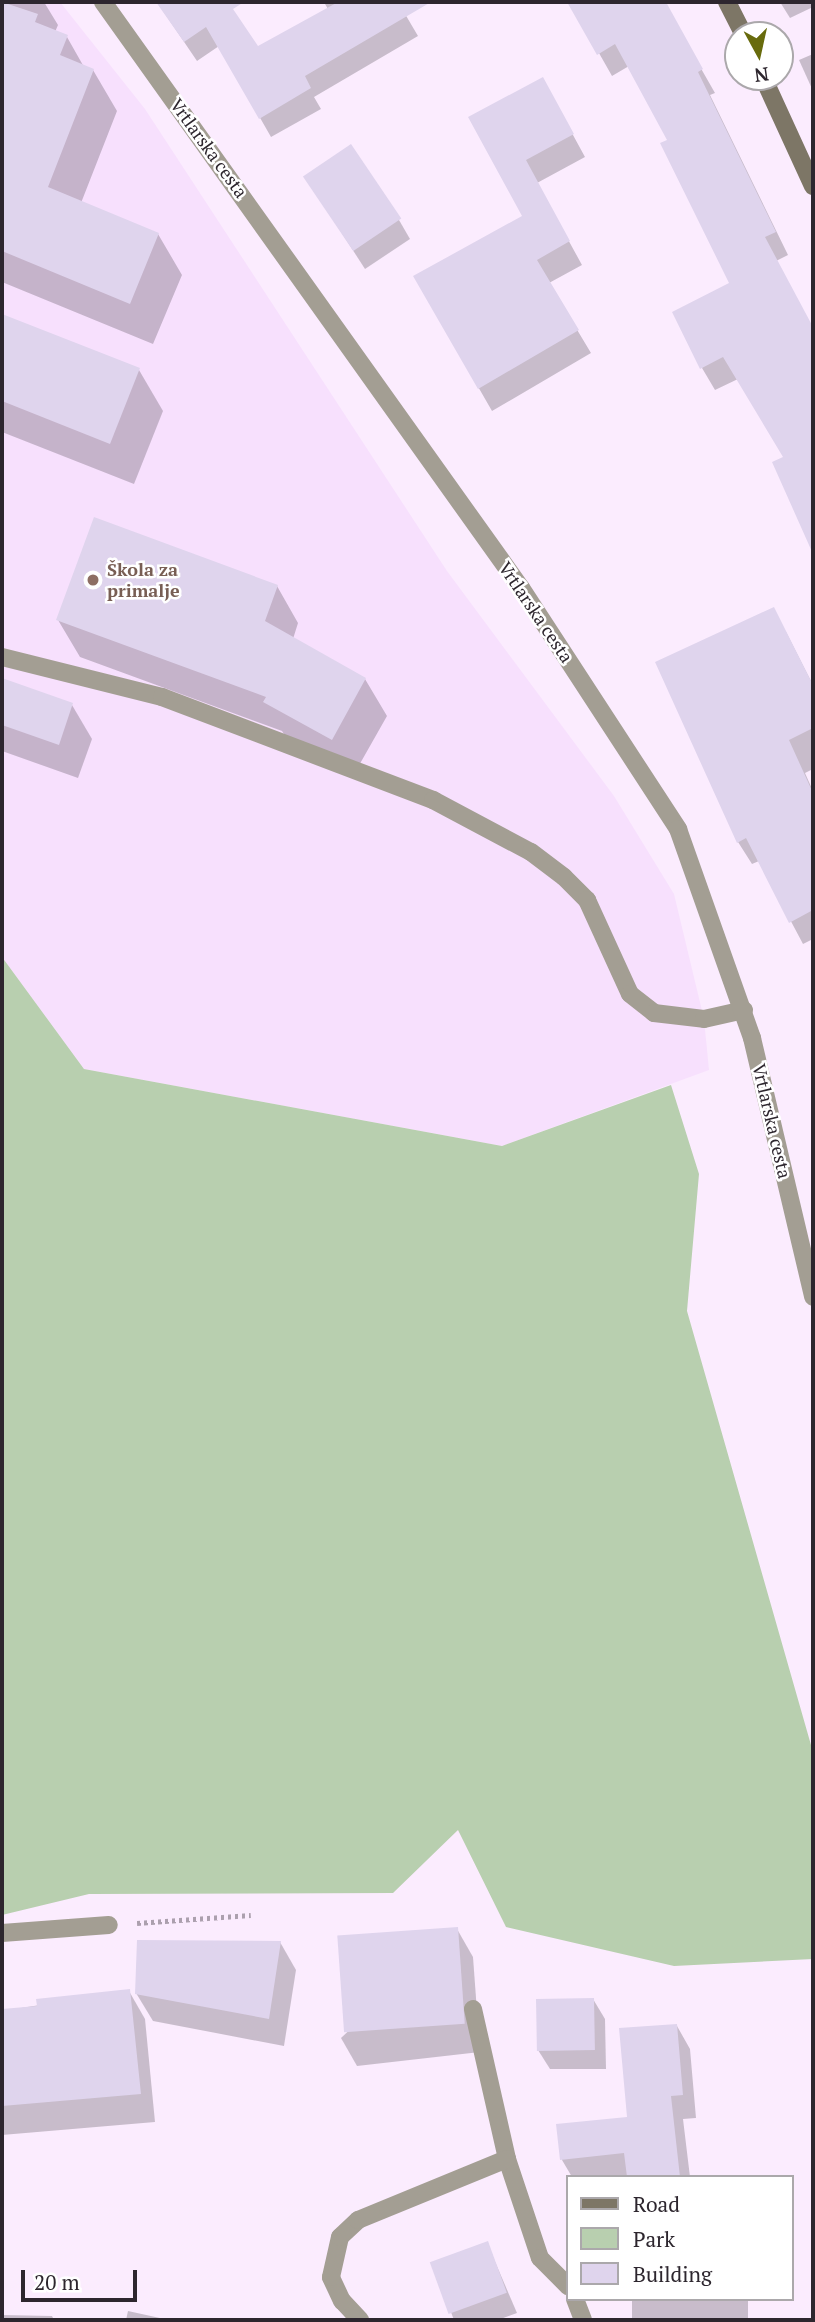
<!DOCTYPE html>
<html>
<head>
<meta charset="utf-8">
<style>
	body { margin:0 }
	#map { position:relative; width:815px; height:2322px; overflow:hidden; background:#fbecfe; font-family:"PT Serif",serif }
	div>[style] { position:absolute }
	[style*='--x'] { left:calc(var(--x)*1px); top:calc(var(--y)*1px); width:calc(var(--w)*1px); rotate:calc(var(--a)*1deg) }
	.built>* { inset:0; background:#f7e0fd }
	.green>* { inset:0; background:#b8cfaf }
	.shadow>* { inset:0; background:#0003; transform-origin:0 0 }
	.building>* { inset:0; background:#dfd4ed; transform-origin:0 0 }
	.path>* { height:4.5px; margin-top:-2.25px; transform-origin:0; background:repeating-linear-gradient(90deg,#aca0ae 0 3.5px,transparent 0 7px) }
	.lane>* { height:18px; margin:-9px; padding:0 9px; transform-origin:9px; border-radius:9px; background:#a39e93 }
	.street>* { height:18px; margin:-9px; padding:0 9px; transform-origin:9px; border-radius:9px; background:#a39e93 }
	.secondary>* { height:18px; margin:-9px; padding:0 9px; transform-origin:9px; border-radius:9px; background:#7d7666 }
	.dots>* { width:19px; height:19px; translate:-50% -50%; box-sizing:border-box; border:4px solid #fff; border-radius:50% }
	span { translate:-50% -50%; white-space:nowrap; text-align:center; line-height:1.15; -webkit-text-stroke:5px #fff; paint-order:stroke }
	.street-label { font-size:18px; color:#2d262e }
	.education-label { font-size:18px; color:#785e54; font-weight:700 }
	.left { translate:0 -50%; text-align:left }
	.frame { position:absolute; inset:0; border:4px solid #2d262e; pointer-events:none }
	.legend { position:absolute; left:566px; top:2175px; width:228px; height:126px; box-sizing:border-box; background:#fff; border:2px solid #aba8ab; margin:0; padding:9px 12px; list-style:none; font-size:21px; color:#2d262e }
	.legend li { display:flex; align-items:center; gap:14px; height:35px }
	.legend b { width:35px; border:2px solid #aba8ab }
	.north { position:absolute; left:724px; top:21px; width:70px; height:70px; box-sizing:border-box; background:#fff; border:2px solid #aba8ab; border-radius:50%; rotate:172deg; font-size:19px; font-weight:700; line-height:28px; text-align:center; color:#2d262e }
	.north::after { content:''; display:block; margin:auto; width:24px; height:32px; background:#686b0d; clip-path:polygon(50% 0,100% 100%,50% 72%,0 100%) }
	.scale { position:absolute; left:21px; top:2270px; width:116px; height:32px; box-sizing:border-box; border:4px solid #2d262e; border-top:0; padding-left:9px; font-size:21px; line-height:24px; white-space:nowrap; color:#2d262e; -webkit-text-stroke:5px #fff; paint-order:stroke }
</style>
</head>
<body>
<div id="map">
	<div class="built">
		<div style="clip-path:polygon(2px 2px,60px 2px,145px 109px,447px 571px,614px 796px,674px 894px,704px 1019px,709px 1070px,502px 1146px,84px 1069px,2px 957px)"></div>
	</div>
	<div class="green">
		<div style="clip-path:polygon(2px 957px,84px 1069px,502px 1146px,671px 1085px,699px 1174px,687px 1311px,813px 1752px,813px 1959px,674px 1966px,506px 1927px,458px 1830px,393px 1893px,89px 1894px,2px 1915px)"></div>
	</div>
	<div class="shadow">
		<div style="clip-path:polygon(2px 2px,44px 2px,58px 25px,55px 32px,67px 37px,84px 67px,93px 70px,117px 111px,81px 203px,158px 234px,182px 275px,153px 344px,2px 282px)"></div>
		<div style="clip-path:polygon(157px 2px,225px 2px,258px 49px,328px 9px,325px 4px,328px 2px,398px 2px,418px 36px,314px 97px,321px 109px,271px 137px,219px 46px,197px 61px)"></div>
		<div style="clip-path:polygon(570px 2px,663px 2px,715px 93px,710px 95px,788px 255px,776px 261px,813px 329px,813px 548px,785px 458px,738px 379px,715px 390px,702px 368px,731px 284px,669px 141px,629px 66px,612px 76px)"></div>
		<div style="clip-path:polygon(780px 2px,813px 2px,813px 7px,790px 18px)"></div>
		<div style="clip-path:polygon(813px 54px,813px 91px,799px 60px)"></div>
		<div style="clip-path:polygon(555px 102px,585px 157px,537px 183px,582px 265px,549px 283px,591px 353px,492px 411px,415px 277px,525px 216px,471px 117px)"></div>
		<div style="clip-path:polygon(305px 176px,399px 220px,410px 239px,365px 269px)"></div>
		<div style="clip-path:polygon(2px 316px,139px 370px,163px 411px,134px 484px,2px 432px)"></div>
		<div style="clip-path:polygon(277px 586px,298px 623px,293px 639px,365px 679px,387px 716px,353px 776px,287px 739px,282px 731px,80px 657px,58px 620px)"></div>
		<div style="clip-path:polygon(786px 632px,813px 685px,813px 769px,805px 773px,813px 791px,813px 939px,803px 944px,759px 861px,752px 864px,738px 842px)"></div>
		<div style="clip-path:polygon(2px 681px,72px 705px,92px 739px,78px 778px,2px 751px)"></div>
		<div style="clip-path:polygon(457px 1929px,473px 1957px,480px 2052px,357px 2066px,341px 2038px)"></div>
		<div style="clip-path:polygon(280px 1942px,296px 1970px,284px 2046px,153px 2021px,136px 1993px)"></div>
		<div style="clip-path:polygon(129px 1991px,145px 2019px,155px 2122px,2px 2135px,2px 2011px)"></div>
		<div style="clip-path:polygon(593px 1999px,605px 2019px,606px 2069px,550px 2069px,538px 2050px)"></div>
		<div style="clip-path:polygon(677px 2026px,690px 2049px,696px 2118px,683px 2119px,690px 2177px,572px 2177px,562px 2160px,558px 2126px,629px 2118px)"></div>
		<div style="clip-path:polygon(487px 2243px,517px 2313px,498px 2320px,454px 2320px,432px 2263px)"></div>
		<div style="left:632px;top:2299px;width:116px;height:22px"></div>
		<div style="clip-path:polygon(128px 2311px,169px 2320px,126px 2320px)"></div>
		<div style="clip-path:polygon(2px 2315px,52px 2316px,54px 2320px,2px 2320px)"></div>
	</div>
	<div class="building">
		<div style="clip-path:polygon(2px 2px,38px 14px,35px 22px,68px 35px,60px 55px,94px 69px,48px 187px,159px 233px,130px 304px,2px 251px)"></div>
		<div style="clip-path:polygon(156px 2px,244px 2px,233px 9px,258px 46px,338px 2px,431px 2px,305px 76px,311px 88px,259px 119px,206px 27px,184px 42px)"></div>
		<div style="clip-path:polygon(567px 2px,666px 2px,703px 69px,698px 72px,776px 232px,765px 237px,813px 327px,813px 554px,772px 462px,783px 457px,723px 357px,700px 369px,672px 312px,729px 283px,660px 143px,667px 140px,615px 44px,597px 55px)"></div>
		<div style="clip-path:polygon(543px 77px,574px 134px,526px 160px,570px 241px,537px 260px,579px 330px,478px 389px,413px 276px,522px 216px,468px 117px)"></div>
		<div style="left:351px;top:144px;width:90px;height:58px;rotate:56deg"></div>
		<div style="clip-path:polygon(2px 314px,140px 368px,110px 444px,2px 401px)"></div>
		<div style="clip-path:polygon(94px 517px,278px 585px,265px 621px,366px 678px,332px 740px,263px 702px,266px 697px,56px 620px)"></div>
		<div style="clip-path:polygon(774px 607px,813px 685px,813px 728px,789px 740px,813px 793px,813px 910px,789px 923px,746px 838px,737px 843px,655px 662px)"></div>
		<div style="clip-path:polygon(2px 678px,73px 703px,59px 745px,2px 725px)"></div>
		<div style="left:458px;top:1927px;width:97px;height:121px;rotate:86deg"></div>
		<div style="clip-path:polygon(137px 1940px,281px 1941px,269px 2019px,135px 1994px)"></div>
		<div style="clip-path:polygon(130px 1989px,141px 2094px,2px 2106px,2px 2009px,37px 2006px,36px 1999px)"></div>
		<div style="left:594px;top:1998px;width:52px;height:58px;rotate:89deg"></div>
		<div style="clip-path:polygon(677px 2024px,683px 2095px,671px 2096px,680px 2177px,627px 2177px,624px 2153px,560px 2160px,556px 2124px,627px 2117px,619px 2028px)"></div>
		<div style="left:488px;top:2241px;width:55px;height:62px;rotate:70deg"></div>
	</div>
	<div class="path">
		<div style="--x:137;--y:1923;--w:114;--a:-4"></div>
	</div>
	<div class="lane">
		<div style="--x:2;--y:657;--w:165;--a:14"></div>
		<div style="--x:162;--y:697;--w:290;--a:20.8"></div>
		<div style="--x:433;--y:800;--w:111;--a:28"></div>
		<div style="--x:531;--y:852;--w:41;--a:37.1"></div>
		<div style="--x:564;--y:877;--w:33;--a:45"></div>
		<div style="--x:587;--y:900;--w:103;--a:65.4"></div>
		<div style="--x:630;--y:994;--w:31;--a:38"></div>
		<div style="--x:654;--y:1013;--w:50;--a:6.8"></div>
		<div style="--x:704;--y:1019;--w:41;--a:-12.7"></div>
	</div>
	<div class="street">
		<div style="--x:103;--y:2;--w:720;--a:54.5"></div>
		<div style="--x:521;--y:588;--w:288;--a:56.9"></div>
		<div style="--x:678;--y:829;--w:222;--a:70.5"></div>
		<div style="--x:752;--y:1038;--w:266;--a:76.7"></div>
		<div style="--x:2;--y:1933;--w:107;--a:-4.3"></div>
		<div style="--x:473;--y:2009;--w:154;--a:77.2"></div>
		<div style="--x:507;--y:2159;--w:104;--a:71.6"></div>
		<div style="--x:540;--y:2258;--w:40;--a:45"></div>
		<div style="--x:575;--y:2299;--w:22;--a:69"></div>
		<div style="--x:360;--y:2320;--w:26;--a:-133"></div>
		<div style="--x:342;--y:2301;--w:26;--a:-115"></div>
		<div style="--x:331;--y:2277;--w:41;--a:-77.3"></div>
		<div style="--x:340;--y:2237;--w:25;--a:-43"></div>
		<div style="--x:358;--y:2220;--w:161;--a:-22.3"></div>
	</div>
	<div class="secondary">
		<div style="--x:727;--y:2;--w:37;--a:63"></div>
		<div style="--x:763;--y:77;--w:120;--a:65.4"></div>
	</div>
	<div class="dots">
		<div style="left:93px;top:580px;background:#8d6e63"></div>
	</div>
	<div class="street-label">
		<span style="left:209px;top:148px;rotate:54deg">Vrtlarska cesta</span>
		<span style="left:536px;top:612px;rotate:56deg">Vrtlarska cesta</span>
		<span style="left:772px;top:1121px;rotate:77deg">Vrtlarska cesta</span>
	</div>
	<div class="education-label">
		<span class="left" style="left:107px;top:580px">Škola za<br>primalje</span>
	</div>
	<div class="frame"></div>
	<ul class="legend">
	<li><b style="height:9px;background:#7d7666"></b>Road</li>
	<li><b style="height:19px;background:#b8cfaf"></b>Park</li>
	<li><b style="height:19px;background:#dfd4ed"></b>Building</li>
	</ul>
	<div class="north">N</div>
	<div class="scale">20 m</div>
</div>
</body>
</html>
